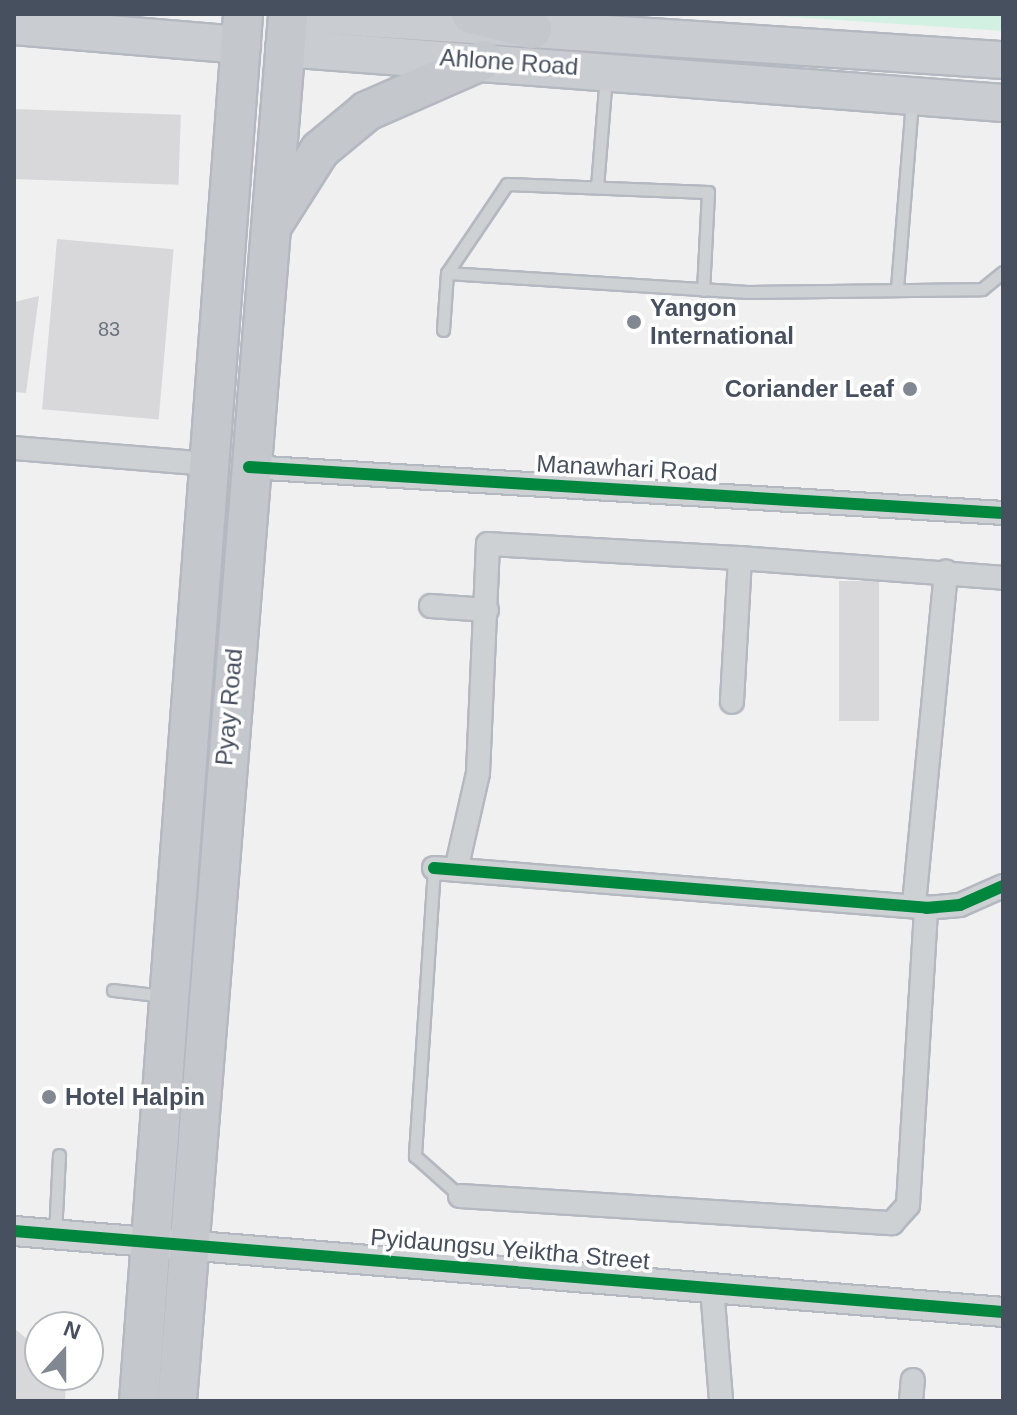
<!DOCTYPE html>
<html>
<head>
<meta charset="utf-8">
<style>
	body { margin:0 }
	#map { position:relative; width:1017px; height:1415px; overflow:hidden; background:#f1f0f0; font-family:Arial,sans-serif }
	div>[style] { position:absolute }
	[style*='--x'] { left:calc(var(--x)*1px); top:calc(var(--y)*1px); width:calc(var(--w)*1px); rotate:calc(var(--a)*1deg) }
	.green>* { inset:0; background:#d3f1e2 }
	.building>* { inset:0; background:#d8d8db; transform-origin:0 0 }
	.roads { filter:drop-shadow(2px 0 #b4b8c0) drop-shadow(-2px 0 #b4b8c0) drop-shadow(0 2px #b4b8c0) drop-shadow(0 -2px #b4b8c0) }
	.service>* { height:11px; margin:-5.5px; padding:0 5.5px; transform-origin:5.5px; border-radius:5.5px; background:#ced1d4 }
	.minor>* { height:22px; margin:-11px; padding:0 11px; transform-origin:11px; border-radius:11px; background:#ced1d4 }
	.tertiary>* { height:28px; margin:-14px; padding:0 14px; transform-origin:14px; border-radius:14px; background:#ced1d4 }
	.primary>* { height:36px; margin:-18px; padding:0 18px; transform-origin:18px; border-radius:18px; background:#c9ccd1 }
	.trunk>* { height:38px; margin:-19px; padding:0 19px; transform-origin:19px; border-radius:19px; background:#c4c7cc }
	.cycleway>* { height:12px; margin:-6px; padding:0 6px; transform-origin:6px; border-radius:6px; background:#00873e }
	.dots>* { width:22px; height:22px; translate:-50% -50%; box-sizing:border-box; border:4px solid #fff; border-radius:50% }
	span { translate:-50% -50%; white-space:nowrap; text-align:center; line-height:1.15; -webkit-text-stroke:7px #fff; paint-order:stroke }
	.number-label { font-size:20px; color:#6c747e }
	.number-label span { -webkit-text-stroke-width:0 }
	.street-label { font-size:24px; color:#46505e }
	.poi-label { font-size:24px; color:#46505e; font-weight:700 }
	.left { translate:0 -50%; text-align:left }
	.right { translate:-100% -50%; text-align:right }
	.frame { position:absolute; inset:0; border:16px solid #46505e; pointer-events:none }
	.north { position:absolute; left:24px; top:1311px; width:80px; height:80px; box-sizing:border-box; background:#fff; border:2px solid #b5b9bf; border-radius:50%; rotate:21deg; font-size:22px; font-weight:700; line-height:32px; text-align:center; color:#46505e }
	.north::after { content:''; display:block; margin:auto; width:28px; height:36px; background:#828891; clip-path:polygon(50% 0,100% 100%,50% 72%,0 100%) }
</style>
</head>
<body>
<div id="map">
	<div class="green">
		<div style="clip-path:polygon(747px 14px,1003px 14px,1003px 31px)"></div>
	</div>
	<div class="building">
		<div style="left:14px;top:109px;width:167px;height:70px;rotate:2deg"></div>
		<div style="left:57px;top:239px;width:117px;height:171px;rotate:5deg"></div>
		<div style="clip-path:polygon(39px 296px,26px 393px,14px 392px,14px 302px)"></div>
		<div style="left:839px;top:581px;width:40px;height:140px"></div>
		<div style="clip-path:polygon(14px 1328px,40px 1350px,40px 1375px,66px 1375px,65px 1401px,14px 1401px)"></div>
	</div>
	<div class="roads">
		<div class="service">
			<div style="--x:597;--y:187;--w:111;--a:-85.4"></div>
			<div style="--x:447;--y:273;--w:301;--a:3.6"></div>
			<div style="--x:747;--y:292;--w:235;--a:-0.7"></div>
			<div style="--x:982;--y:289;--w:27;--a:-39"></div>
			<div style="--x:897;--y:288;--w:189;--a:-85.4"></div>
			<div style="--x:443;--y:330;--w:57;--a:-86"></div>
			<div style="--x:447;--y:273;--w:107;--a:-56"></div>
			<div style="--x:507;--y:184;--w:201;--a:2.3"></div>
			<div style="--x:708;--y:192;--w:98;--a:92.9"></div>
			<div style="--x:434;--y:868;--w:289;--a:93.8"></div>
			<div style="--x:415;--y:1156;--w:60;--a:41.6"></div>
			<div style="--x:113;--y:990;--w:51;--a:6.7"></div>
			<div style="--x:55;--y:1234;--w:79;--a:-87.1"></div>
		</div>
		<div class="minor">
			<div style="--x:14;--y:448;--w:197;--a:4.7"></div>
			<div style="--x:249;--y:467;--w:755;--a:3.49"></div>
			<div style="--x:740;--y:558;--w:264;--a:4.3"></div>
			<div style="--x:431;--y:606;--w:56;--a:4.1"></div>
			<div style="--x:434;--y:868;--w:494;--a:4.6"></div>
			<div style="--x:926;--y:908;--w:34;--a:-5"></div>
			<div style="--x:960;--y:905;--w:47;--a:-23.8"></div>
			<div style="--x:456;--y:870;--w:99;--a:-77.2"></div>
			<div style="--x:478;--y:773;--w:229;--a:-87.5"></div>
			<div style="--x:488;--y:544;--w:252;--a:3.2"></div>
			<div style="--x:740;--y:558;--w:144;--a:93.2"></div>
			<div style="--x:914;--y:904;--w:334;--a:-84.5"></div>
			<div style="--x:460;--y:1196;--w:433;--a:3.6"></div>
			<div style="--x:892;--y:1223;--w:24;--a:-48"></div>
			<div style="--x:908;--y:1205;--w:298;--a:-86.5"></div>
			<div style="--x:712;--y:1288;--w:113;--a:85.4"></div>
			<div style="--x:911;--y:1401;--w:21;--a:-85"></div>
		</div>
		<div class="tertiary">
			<div style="--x:14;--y:1231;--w:992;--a:4.68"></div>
		</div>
		<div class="primary">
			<div style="--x:304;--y:14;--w:701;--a:3.77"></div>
			<div style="--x:14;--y:26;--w:229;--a:4.8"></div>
			<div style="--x:284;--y:48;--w:721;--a:4.37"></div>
		</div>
		<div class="trunk">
			<div style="--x:471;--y:14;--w:63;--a:13.8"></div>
			<div style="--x:273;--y:224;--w:88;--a:-57.6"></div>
			<div style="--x:320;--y:150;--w:61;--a:-39.7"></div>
			<div style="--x:367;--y:111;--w:127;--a:-23.7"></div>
			<div style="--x:139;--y:1401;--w:1391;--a:-85.71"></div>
			<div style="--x:177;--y:1401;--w:1391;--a:-85.42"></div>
		</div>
	</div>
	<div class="cycleway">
		<div style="--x:249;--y:467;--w:755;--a:3.49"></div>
		<div style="--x:434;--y:868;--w:494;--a:4.6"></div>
		<div style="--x:926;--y:908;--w:34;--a:-5"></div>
		<div style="--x:960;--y:905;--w:47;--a:-23.8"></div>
		<div style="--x:14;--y:1231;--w:992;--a:4.68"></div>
	</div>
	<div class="dots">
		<div style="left:634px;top:322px;background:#828891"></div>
		<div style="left:910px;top:389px;background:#828891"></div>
		<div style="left:49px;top:1097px;background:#828891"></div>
	</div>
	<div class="number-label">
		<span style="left:109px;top:329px">83</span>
	</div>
	<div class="street-label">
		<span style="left:509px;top:62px;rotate:4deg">Ahlone Road</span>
		<span style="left:627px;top:468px;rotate:3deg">Manawhari Road</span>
		<span style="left:229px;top:707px;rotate:-85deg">Pyay Road</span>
		<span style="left:510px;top:1249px;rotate:5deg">Pyidaungsu Yeiktha Street</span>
	</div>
	<div class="poi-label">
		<span class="left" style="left:650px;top:322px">Yangon<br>International</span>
		<span class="right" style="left:894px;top:389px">Coriander Leaf</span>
		<span class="left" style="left:65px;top:1097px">Hotel Halpin</span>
	</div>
	<div class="frame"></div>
	<div class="north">N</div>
</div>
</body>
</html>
